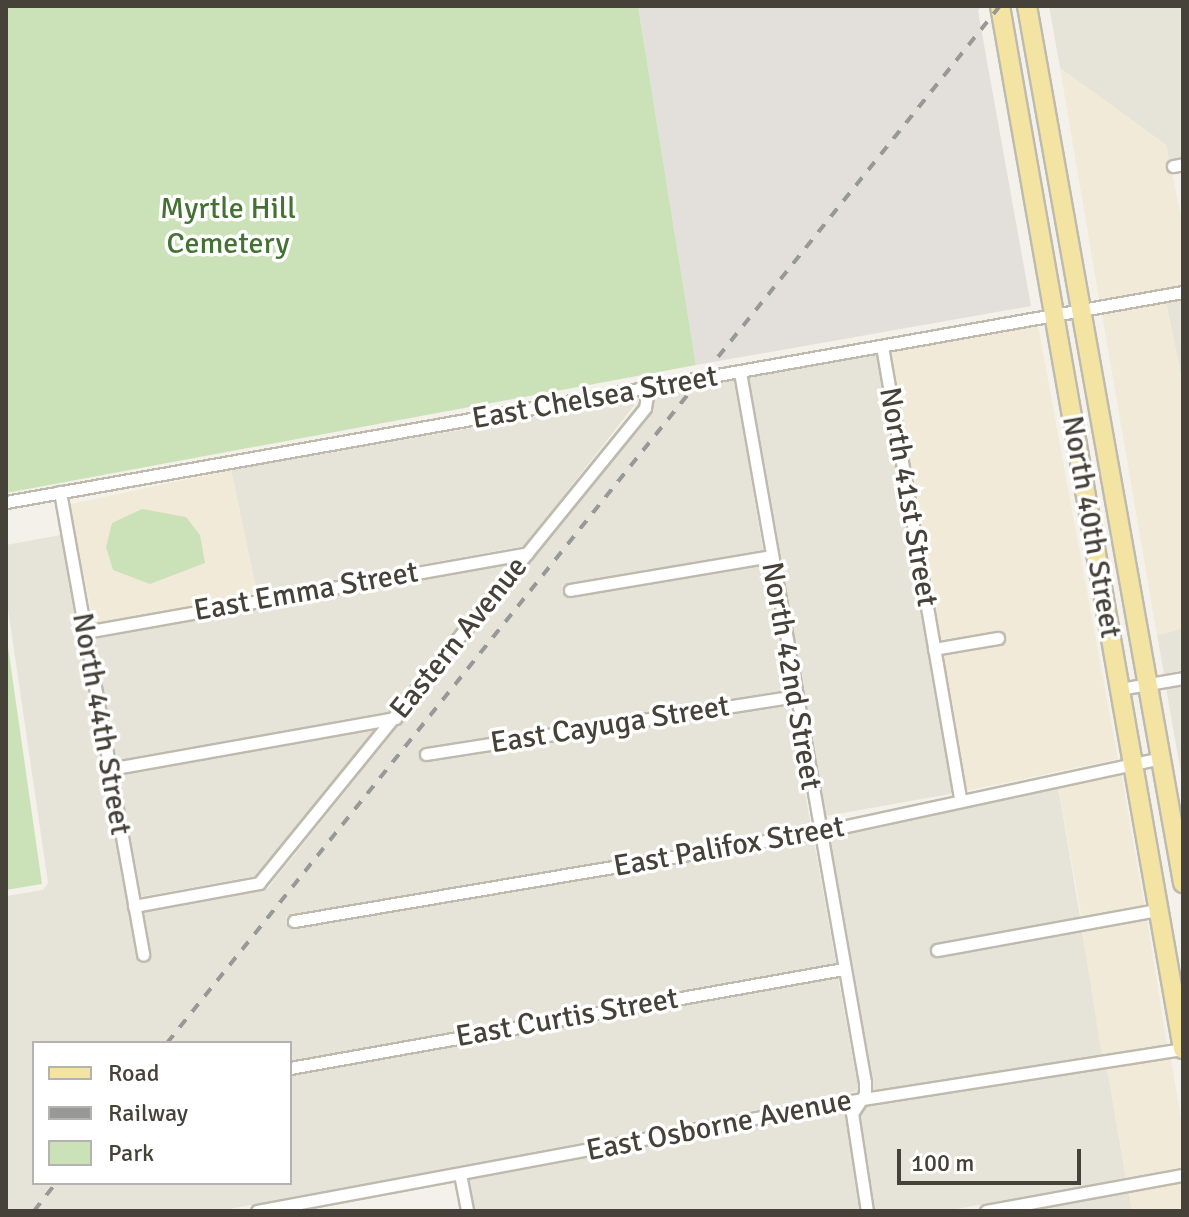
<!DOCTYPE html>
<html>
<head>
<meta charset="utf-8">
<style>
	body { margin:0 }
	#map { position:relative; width:1189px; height:1217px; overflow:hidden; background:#f3f1ea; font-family:Signika,sans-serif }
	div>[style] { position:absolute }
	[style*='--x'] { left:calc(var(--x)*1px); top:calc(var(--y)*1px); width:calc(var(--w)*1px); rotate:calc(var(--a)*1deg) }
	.residential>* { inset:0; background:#e6e4d9; transform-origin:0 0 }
	.commercial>* { inset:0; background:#f2ead8; transform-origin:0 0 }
	.industrial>* { inset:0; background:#e3e0db }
	.green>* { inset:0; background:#cbe2b8 }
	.roads { filter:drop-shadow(2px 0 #bebaae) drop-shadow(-2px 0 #bebaae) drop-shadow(0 2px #bebaae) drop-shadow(0 -2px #bebaae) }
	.minor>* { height:11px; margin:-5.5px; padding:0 5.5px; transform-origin:5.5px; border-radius:5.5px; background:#fff }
	.primary>* { height:18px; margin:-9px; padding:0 9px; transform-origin:9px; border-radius:9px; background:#f3e4a3 }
	.rail>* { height:4px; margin-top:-2px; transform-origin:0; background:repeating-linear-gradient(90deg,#989898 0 10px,transparent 0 20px) }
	span { translate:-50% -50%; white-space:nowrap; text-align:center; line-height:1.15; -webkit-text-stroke:7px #fff; paint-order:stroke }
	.park-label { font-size:30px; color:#447232 }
	.street-label { font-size:30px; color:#464239 }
	.frame { position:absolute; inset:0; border:8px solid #464239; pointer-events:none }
	.legend { position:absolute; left:32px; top:1041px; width:260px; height:144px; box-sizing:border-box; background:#fff; border:2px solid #b5b3b0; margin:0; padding:10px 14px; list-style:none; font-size:24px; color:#464239 }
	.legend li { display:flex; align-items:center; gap:16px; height:40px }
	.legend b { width:40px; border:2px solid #b5b3b0 }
	.scale { position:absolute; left:897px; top:1149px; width:184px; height:36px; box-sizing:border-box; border:4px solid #464239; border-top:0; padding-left:10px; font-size:24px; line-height:28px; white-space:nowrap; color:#464239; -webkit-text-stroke:6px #fff; paint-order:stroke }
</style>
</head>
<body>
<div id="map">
	<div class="residential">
		<div style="clip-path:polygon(1049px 6px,1183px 6px,1183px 157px,1169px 159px,1166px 145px,1060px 68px)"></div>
		<div style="clip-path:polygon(1183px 300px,1183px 384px,1166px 303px)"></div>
		<div style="left:877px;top:354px;width:446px;height:132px;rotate:80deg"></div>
		<div style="clip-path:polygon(735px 380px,763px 550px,562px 585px,565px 598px,766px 564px,787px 690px,419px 748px,421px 762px,789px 704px,811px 826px,286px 916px,289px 929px,814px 841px,836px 963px,290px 1061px,290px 1043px,34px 1043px,34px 1183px,290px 1183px,290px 1075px,838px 977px,859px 1091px,219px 1211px,6px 1211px,6px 896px,43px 890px,48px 883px,6px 595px,6px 545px,61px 535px,138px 963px,150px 961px,141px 912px,267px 889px,650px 413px,654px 395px)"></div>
		<div style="clip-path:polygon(640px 398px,524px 546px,257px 594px,231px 470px)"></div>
		<div style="clip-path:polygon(510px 563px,392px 711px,114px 761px,92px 638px)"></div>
		<div style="clip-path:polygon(1183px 628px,1183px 670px,1164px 674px,1157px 635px)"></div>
		<div style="clip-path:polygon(1183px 685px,1183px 785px,1166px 688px)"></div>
		<div style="clip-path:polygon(378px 728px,256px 876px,139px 897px,117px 775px)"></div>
		<div style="clip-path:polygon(1058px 786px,1080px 917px,930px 945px,932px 958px,1082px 931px,1104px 1054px,871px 1091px,826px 838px)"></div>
		<div style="clip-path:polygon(1107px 1068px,1126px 1178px,946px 1211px,873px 1211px,859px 1113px,863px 1106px)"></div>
		<div style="clip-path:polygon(846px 1109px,860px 1211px,473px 1211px,468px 1180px)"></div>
		<div style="clip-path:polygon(1129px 1192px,1132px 1211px,1025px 1211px)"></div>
	</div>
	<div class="commercial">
		<div style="clip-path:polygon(1060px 68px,1166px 145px,1183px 226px,1183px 285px,1099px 299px)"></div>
		<div style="clip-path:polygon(1166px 303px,1183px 384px,1183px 628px,1157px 635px,1102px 314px)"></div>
		<div style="clip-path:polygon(1038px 325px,1118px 759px,965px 791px,941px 655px,1005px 643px,1002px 630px,939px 641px,889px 352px)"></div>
		<div style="left:231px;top:470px;width:127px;height:166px;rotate:78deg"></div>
		<div style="left:1121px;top:773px;width:134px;height:64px;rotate:80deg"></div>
		<div style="left:1147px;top:919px;width:128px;height:66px;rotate:81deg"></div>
		<div style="clip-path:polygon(1171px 1059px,1183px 1131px,1183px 1167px,1126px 1178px,1107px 1068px)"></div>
		<div style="clip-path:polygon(1183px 1182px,1183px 1211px,1132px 1211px,1129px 1192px)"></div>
	</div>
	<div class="industrial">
		<div style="clip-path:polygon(638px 6px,981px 6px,978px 11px,1031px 306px,696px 365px)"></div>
	</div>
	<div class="green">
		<div style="clip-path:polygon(6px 6px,638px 6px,696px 365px,6px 493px)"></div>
		<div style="clip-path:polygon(142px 509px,186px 517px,200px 535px,205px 563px,150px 584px,113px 570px,106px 547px,112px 523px)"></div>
		<div style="clip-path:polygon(6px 633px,42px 884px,6px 890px)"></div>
	</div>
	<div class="roads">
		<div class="minor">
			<div style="--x:1173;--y:166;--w:10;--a:-11"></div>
			<div style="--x:882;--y:346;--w:460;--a:80.2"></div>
			<div style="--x:740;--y:372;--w:721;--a:80.02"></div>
			<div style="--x:865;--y:1082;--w:12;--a:90"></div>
			<div style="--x:865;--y:1094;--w:23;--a:124"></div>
			<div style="--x:852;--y:1113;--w:99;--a:81.3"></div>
			<div style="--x:60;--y:492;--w:470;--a:79.8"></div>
			<div style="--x:6;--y:502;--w:1196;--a:-10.12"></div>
			<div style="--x:570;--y:590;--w:204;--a:-9.6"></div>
			<div style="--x:85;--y:632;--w:449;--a:-10.1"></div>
			<div style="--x:934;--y:649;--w:65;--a:-9.8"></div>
			<div style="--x:1120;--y:689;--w:64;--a:-9.9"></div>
			<div style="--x:426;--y:754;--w:374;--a:-8.9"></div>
			<div style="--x:109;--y:769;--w:291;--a:-10.1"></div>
			<div style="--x:134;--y:906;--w:127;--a:-10.4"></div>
			<div style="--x:259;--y:883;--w:612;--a:-50.9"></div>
			<div style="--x:645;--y:408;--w:19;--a:-81"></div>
			<div style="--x:294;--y:921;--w:532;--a:-9.62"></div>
			<div style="--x:819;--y:832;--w:350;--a:-12.2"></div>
			<div style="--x:937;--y:950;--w:225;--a:-10.3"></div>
			<div style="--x:290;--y:1068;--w:562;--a:-10.15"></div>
			<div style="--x:460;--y:1174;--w:38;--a:79"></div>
			<div style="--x:257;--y:1211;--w:584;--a:-10.56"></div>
			<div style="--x:831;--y:1104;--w:356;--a:-8.9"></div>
			<div style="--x:986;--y:1211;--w:200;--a:-10.4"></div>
		</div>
		<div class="primary">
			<div style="--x:1000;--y:6;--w:1059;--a:80.05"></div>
			<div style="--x:1027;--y:6;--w:891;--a:79.91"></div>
		</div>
	</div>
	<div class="rail">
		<div style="--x:167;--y:1043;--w:1330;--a:-51.23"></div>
		<div style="--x:34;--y:1211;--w:36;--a:-52"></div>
	</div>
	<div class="park-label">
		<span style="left:228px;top:226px">Myrtle Hill<br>Cemetery</span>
	</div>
	<div class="street-label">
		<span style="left:595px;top:398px;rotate:-10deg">East Chelsea Street</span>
		<span style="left:908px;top:497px;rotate:80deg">North 41st Street</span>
		<span style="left:1091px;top:527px;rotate:80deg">North 40th Street</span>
		<span style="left:306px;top:592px;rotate:-10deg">East Emma Street</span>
		<span style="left:459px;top:638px;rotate:-51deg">Eastern Avenue</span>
		<span style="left:791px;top:676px;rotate:80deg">North 42nd Street</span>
		<span style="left:101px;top:724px;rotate:80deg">North 44th Street</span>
		<span style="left:610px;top:725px;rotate:-9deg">East Cayuga Street</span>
		<span style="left:729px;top:847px;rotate:-10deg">East Palifox Street</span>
		<span style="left:567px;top:1018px;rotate:-10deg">East Curtis Street</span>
		<span style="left:719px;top:1126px;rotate:-11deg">East Osborne Avenue</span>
	</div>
	<div class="frame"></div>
	<ul class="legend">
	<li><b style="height:10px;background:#f3e4a3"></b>Road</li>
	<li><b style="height:10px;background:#989898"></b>Railway</li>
	<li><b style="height:22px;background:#cbe2b8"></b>Park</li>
	</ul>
	<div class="scale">100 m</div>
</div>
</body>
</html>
